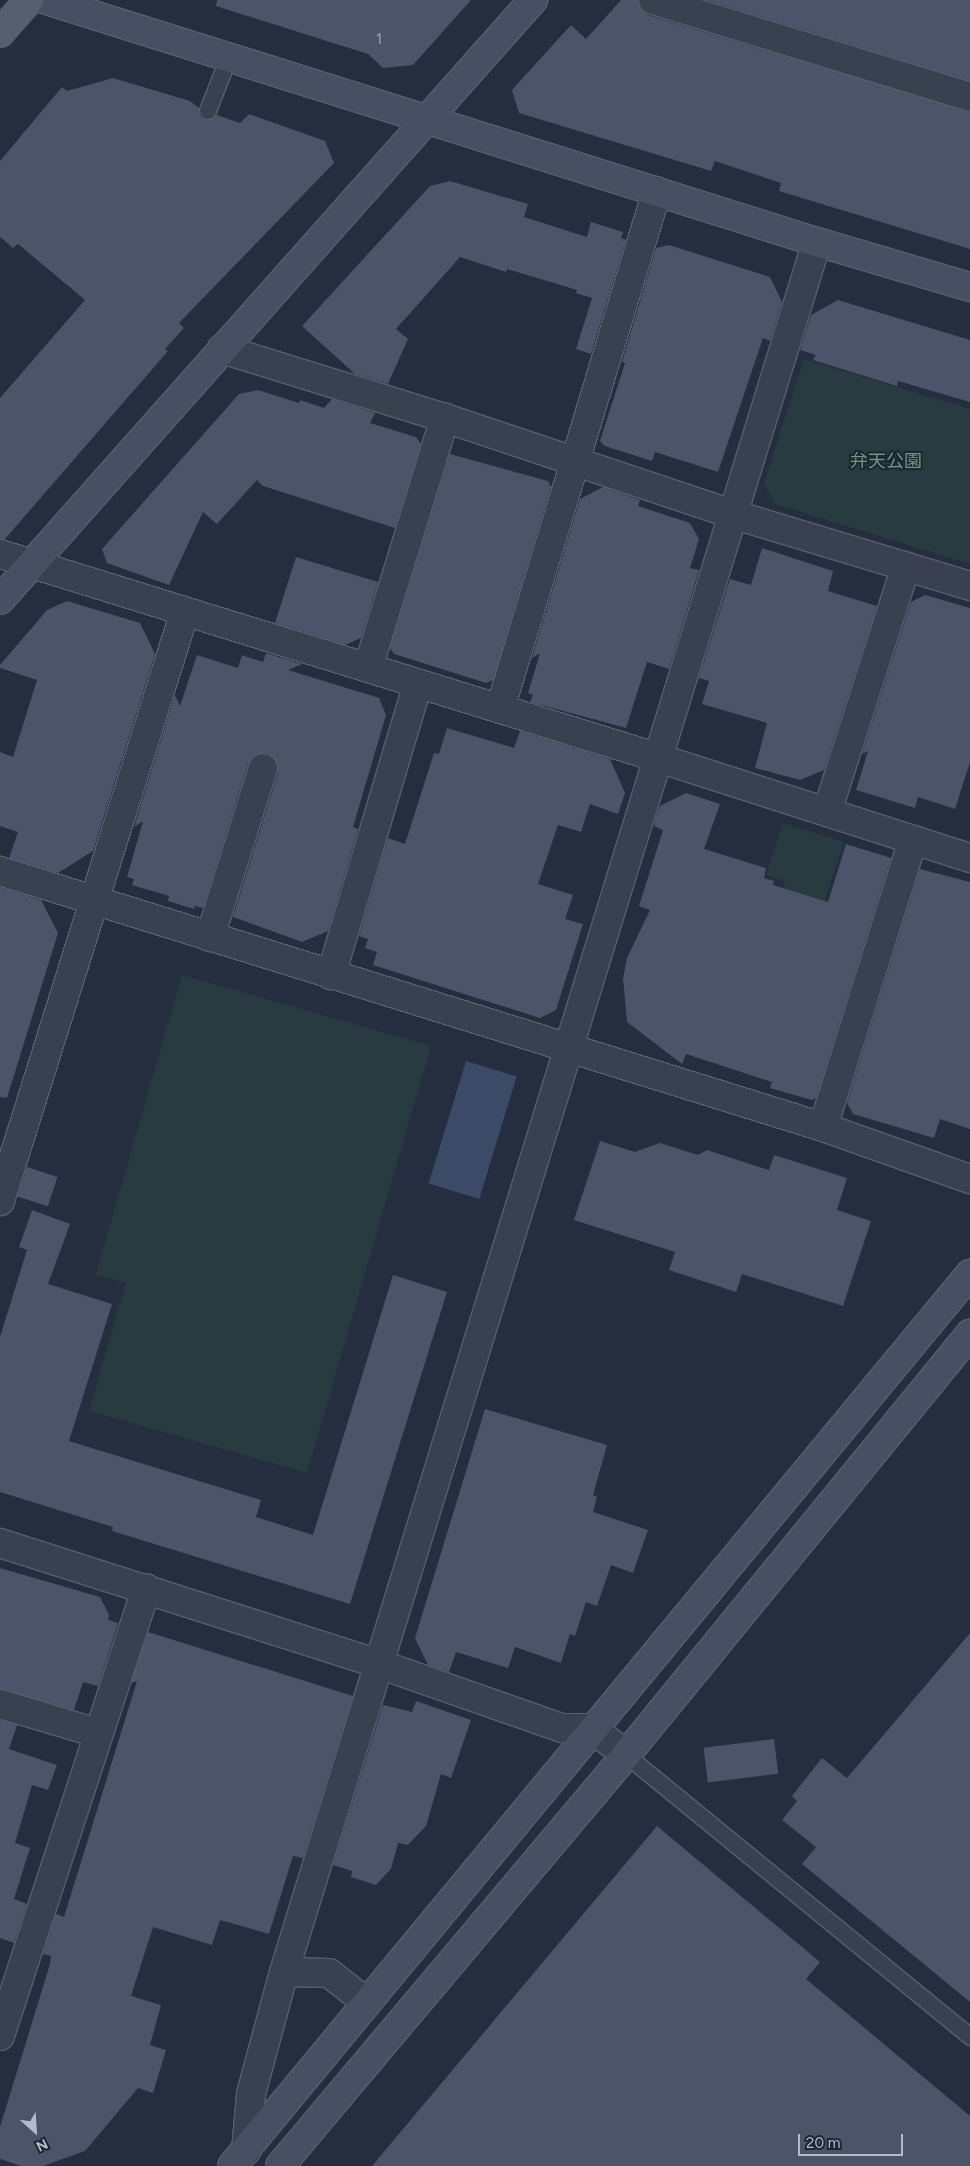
<!DOCTYPE html>
<html>
<head>
<meta charset="utf-8">
<style>
	body { margin:0 }
	#map { position:relative; width:970px; height:2166px; overflow:hidden; background:#252e3f; font-family:Figtree,"Noto Sans JP",sans-serif }
	div>[style] { position:absolute }
	[style*='--x'] { left:calc(var(--x)*1px); top:calc(var(--y)*1px); width:calc(var(--w)*1px); rotate:calc(var(--a)*1deg) }
	.green>* { inset:0; background:#273b40 }
	.water>* { inset:0; background:#3b4a67; transform-origin:0 0 }
	.building>* { inset:0; background:#4b5468; transform-origin:0 0 }
	.roads { filter:drop-shadow(1px 0 #575e6c) drop-shadow(-1px 0 #575e6c) drop-shadow(0 1px #575e6c) drop-shadow(0 -1px #575e6c) }
	.lane>* { height:16px; margin:-8px; padding:0 8px; transform-origin:8px; border-radius:8px; background:#39404f }
	.street>* { height:28px; margin:-14px; padding:0 14px; transform-origin:14px; border-radius:14px; background:#39404f }
	.secondary>* { height:28px; margin:-14px; padding:0 14px; transform-origin:14px; border-radius:14px; background:#474f62 }
	.primary>* { height:28px; margin:-14px; padding:0 14px; transform-origin:14px; border-radius:14px; background:#575f6f }
	span { translate:-50% -50%; white-space:nowrap; text-align:center; line-height:1.15; -webkit-text-stroke:4px #1e2534; paint-order:stroke }
	.number-label { font-size:15px; color:#9ba1b1 }
	.number-label span { -webkit-text-stroke-width:0 }
	.park-label { font-size:18px; color:#6d9a7c }
	.north { position:absolute; left:10px; top:2106px; width:50px; height:50px; -webkit-text-stroke:4px #1e2534; paint-order:stroke; rotate:154deg; font-size:14px; font-weight:700; line-height:20px; text-align:center; color:#b6bbc9 }
	.north::after { content:''; display:block; margin:auto; width:18px; height:22px; background:#b6bbc9; clip-path:polygon(50% 0,100% 100%,50% 72%,0 100%) }
	.scale { position:absolute; left:798px; top:2134px; width:105px; height:22px; box-sizing:border-box; border:2px solid #b6bbc9; border-top:0; padding-left:6px; font-size:15px; line-height:18px; white-space:nowrap; color:#b6bbc9; -webkit-text-stroke:4px #1e2534; paint-order:stroke }
</style>
</head>
<body>
<div id="map">
	<div class="green">
		<div style="clip-path:polygon(804px 359px,970px 409px,970px 564px,775px 504px,764px 483px)"></div>
		<div style="clip-path:polygon(783px 823px,844px 842px,806px 958px,764px 945px,785px 881px,766px 875px)"></div>
		<div style="clip-path:polygon(182px 975px,431px 1046px,307px 1473px,89px 1411px,126px 1283px,96px 1274px)"></div>
	</div>
	<div class="water">
		<div style="left:466px;top:1061px;width:53px;height:128px;rotate:17deg"></div>
	</div>
	<div class="building">
		<div style="clip-path:polygon(217px 0,471px 0,413px 65px,383px 68px,368px 54px,216px 6px)"></div>
		<div style="clip-path:polygon(621px 0,638px 0,641px 10px,648px 15px,970px 112px,970px 249px,779px 191px,781px 183px,715px 161px,711px 171px,519px 113px,512px 90px,520px 81px,571px 25px,586px 39px)"></div>
		<div style="clip-path:polygon(706px 0,970px 0,970px 81px)"></div>
		<div style="clip-path:polygon(113px 78px,190px 101px,199px 108px,200px 117px,205px 120px,217px 115px,240px 123px,249px 114px,325px 141px,334px 163px,179px 323px,184px 328px,165px 349px,168px 351px,5px 539px,0 539px,0 398px,85px 300px,18px 244px,13px 248px,0 237px,0 161px,62px 87px,67px 91px)"></div>
		<div style="clip-path:polygon(450px 181px,528px 204px,524px 217px,587px 237px,591px 222px,623px 232px,621px 238px,626px 240px,591px 354px,576px 349px,592px 298px,576px 293px,577px 290px,507px 269px,506px 272px,460px 257px,396px 329px,408px 339px,388px 384px,355px 374px,302px 326px,430px 186px)"></div>
		<div style="clip-path:polygon(669px 245px,770px 277px,782px 302px,770px 341px,763px 338px,718px 472px,655px 452px,652px 461px,605px 446px,600px 441px,625px 363px,622px 362px,656px 248px)"></div>
		<div style="clip-path:polygon(838px 300px,970px 340px,970px 402px,898px 381px,897px 386px,813px 360px,816px 355px,800px 350px,811px 315px)"></div>
		<div style="clip-path:polygon(258px 390px,299px 403px,300px 400px,324px 408px,332px 399px,375px 413px,370px 423px,416px 437px,421px 444px,395px 528px,263px 486px,257px 480px,217px 524px,203px 512px,169px 585px,107px 563px,102px 549px,239px 394px)"></div>
		<div style="clip-path:polygon(450px 454px,548px 481px,551px 487px,493px 680px,486px 683px,394px 654px,390px 648px)"></div>
		<div style="clip-path:polygon(603px 487px,640px 500px,638px 506px,690px 523px,699px 539px,690px 568px,699px 570px,669px 669px,647px 662px,626px 728px,530px 702px,533px 695px,528px 693px,540px 653px,532px 658px,580px 499px)"></div>
		<div style="clip-path:polygon(762px 548px,833px 571px,828px 591px,877px 606px,824px 770px,800px 780px,755px 768px,767px 723px,702px 704px,709px 681px,699px 678px,730px 579px,751px 585px)"></div>
		<div style="clip-path:polygon(296px 557px,378px 582px,361px 638px,345px 645px,275px 623px)"></div>
		<div style="clip-path:polygon(925px 595px,970px 608px,970px 762px,955px 809px,918px 797px,915px 808px,856px 790px,868px 751px,862px 754px,911px 602px)"></div>
		<div style="clip-path:polygon(67px 601px,140px 623px,155px 654px,93px 851px,58px 873px,9px 858px,18px 832px,0 826px,0 752px,13px 757px,37px 680px,0 668px,0 665px,47px 610px)"></div>
		<div style="clip-path:polygon(266px 653px,302px 664px,288px 670px,379px 698px,386px 715px,353px 827px,358px 829px,328px 931px,302px 942px,233px 917px,278px 773px,278px 764px,268px 753px,259px 753px,248px 763px,203px 908px,195px 906px,194px 909px,168px 901px,169px 896px,132px 885px,134px 879px,127px 877px,143px 821px,134px 827px,175px 695px,180px 706px,197px 655px,238px 668px,242px 655px,263px 662px)"></div>
		<div style="clip-path:polygon(447px 728px,514px 748px,520px 731px,610px 759px,625px 793px,618px 814px,590px 804px,581px 832px,558px 825px,538px 884px,573px 895px,565px 919px,583px 924px,556px 1010px,540px 1018px,373px 965px,377px 952px,365px 948px,368px 939px,359px 936px,388px 838px,405px 844px,434px 753px,439px 754px)"></div>
		<div style="clip-path:polygon(686px 793px,720px 804px,704px 849px,766px 868px,764px 878px,774px 881px,773px 885px,828px 902px,846px 844px,891px 858px,816px 1098px,812px 1100px,770px 1088px,772px 1082px,686px 1054px,682px 1064px,627px 1022px,623px 978px,627px 958px,650px 910px,639px 906px,663px 830px,654px 826px,655px 820px,660px 806px)"></div>
		<div style="clip-path:polygon(920px 869px,970px 882px,970px 1129px,940px 1119px,934px 1138px,853px 1114px,847px 1103px)"></div>
		<div style="clip-path:polygon(0 887px,41px 900px,58px 933px,7px 1098px,0 1097px)"></div>
		<div style="clip-path:polygon(600px 1141px,635px 1152px,660px 1143px,698px 1155px,707px 1150px,769px 1170px,774px 1155px,847px 1178px,837px 1210px,871px 1221px,843px 1306px,742px 1274px,736px 1292px,669px 1270px,675px 1252px,574px 1220px)"></div>
		<div style="left:27px;top:1167px;width:32px;height:31px;rotate:18deg"></div>
		<div style="clip-path:polygon(32px 1210px,70px 1224px,48px 1284px,112px 1304px,69px 1441px,261px 1500px,256px 1517px,313px 1535px,393px 1275px,447px 1292px,350px 1604px,112px 1531px,113px 1527px,0 1492px,0 1337px,27px 1250px,19px 1247px)"></div>
		<div style="clip-path:polygon(485px 1409px,607px 1445px,593px 1495px,597px 1497px,593px 1512px,648px 1530px,633px 1573px,611px 1565px,597px 1606px,586px 1602px,575px 1636px,570px 1634px,561px 1663px,515px 1647px,508px 1668px,456px 1652px,449px 1672px,428px 1665px,415px 1638px)"></div>
		<div style="clip-path:polygon(0 1568px,100px 1597px,109px 1615px,108px 1620px,118px 1623px,98px 1686px,83px 1682px,74px 1710px,0 1689px)"></div>
		<div style="clip-path:polygon(148px 1632px,353px 1696px,303px 1858px,293px 1856px,269px 1934px,220px 1920px,212px 1945px,153px 1927px,131px 1996px,161px 2005px,150px 2045px,166px 2050px,153px 2093px,138px 2088px,85px 2151px,43px 2166px,21px 2166px,0 2159px,0 2127px,50px 1964px,51px 1956px,43px 1954px,56px 1914px,64px 1917px,137px 1681px,131px 1683px)"></div>
		<div style="clip-path:polygon(970px 1633px,970px 2002px,802px 1864px,816px 1847px,782px 1820px,797px 1801px,792px 1796px,822px 1758px,847px 1778px)"></div>
		<div style="clip-path:polygon(416px 1701px,471px 1720px,451px 1778px,441px 1774px,426px 1826px,408px 1845px,398px 1843px,391px 1869px,376px 1885px,351px 1877px,352px 1871px,333px 1865px,383px 1705px,412px 1712px)"></div>
		<div style="clip-path:polygon(0 1720px,17px 1725px,9px 1749px,57px 1765px,48px 1790px,32px 1785px,15px 1843px,30px 1848px,14px 1899px,27px 1904px,14px 1943px,0 1938px)"></div>
		<div style="left:774px;top:1739px;width:35px;height:71px;rotate:83deg"></div>
		<div style="clip-path:polygon(657px 1826px,820px 1962px,806px 1979px,970px 2116px,970px 2166px,372px 2166px)"></div>
	</div>
	<div class="roads">
		<div class="lane">
			<div style="--x:208;--y:111;--w:58;--a:-68.7"></div>
			<div style="--x:626;--y:1755;--w:445;--a:39.3"></div>
		</div>
		<div class="street">
			<div style="--x:653;--y:0;--w:332;--a:17"></div>
			<div style="--x:222;--y:349;--w:233;--a:17.2"></div>
			<div style="--x:445;--y:418;--w:306;--a:18.5"></div>
			<div style="--x:735;--y:515;--w:245;--a:16.8"></div>
			<div style="--x:0;--y:554;--w:676;--a:17.2"></div>
			<div style="--x:646;--y:754;--w:340;--a:17.8"></div>
			<div style="--x:368;--y:668;--w:262;--a:-72.9"></div>
			<div style="--x:500;--y:709;--w:541;--a:-73.14"></div>
			<div style="--x:827;--y:812;--w:258;--a:-72.2"></div>
			<div style="--x:0;--y:871;--w:862;--a:17.28"></div>
			<div style="--x:823;--y:1127;--w:156;--a:19.5"></div>
			<div style="--x:210;--y:937;--w:177;--a:-72.6"></div>
			<div style="--x:331;--y:975;--w:304;--a:-73.4"></div>
			<div style="--x:823;--y:1127;--w:301;--a:-72.6"></div>
			<div style="--x:0;--y:1201;--w:618;--a:-72.59"></div>
			<div style="--x:0;--y:1543;--w:398;--a:17.7"></div>
			<div style="--x:379;--y:1664;--w:194;--a:19.3"></div>
			<div style="--x:562;--y:1728;--w:30;--a:0"></div>
			<div style="--x:592;--y:1728;--w:43;--a:38.5"></div>
			<div style="--x:0;--y:1704;--w:101;--a:16.6"></div>
			<div style="--x:284;--y:1972;--w:45;--a:1.3"></div>
			<div style="--x:329;--y:1973;--w:47;--a:38.1"></div>
			<div style="--x:0;--y:2036;--w:471;--a:-71.9"></div>
			<div style="--x:246;--y:2151;--w:57;--a:-85"></div>
			<div style="--x:251;--y:2094;--w:126;--a:-74.9"></div>
			<div style="--x:284;--y:1972;--w:1810;--a:-72.88"></div>
		</div>
		<div class="secondary">
			<div style="--x:46;--y:0;--w:808;--a:17.43"></div>
			<div style="--x:817;--y:242;--w:159;--a:16.4"></div>
			<div style="--x:0;--y:600;--w:803;--a:-48.38"></div>
			<div style="--x:232;--y:2166;--w:1158;--a:-50.4"></div>
			<div style="--x:280;--y:2166;--w:537;--a:-49.91"></div>
			<div style="--x:626;--y:1755;--w:544;--a:-50.75"></div>
		</div>
		<div class="primary">
			<div style="--x:0;--y:33;--w:44;--a:-48.7"></div>
		</div>
	</div>
	<div class="number-label">
		<span style="left:379px;top:40px">1</span>
	</div>
	<div class="park-label">
		<span style="left:886px;top:461px">弁天公園</span>
	</div>
	<div class="north">N</div>
	<div class="scale">20 m</div>
</div>
</body>
</html>
